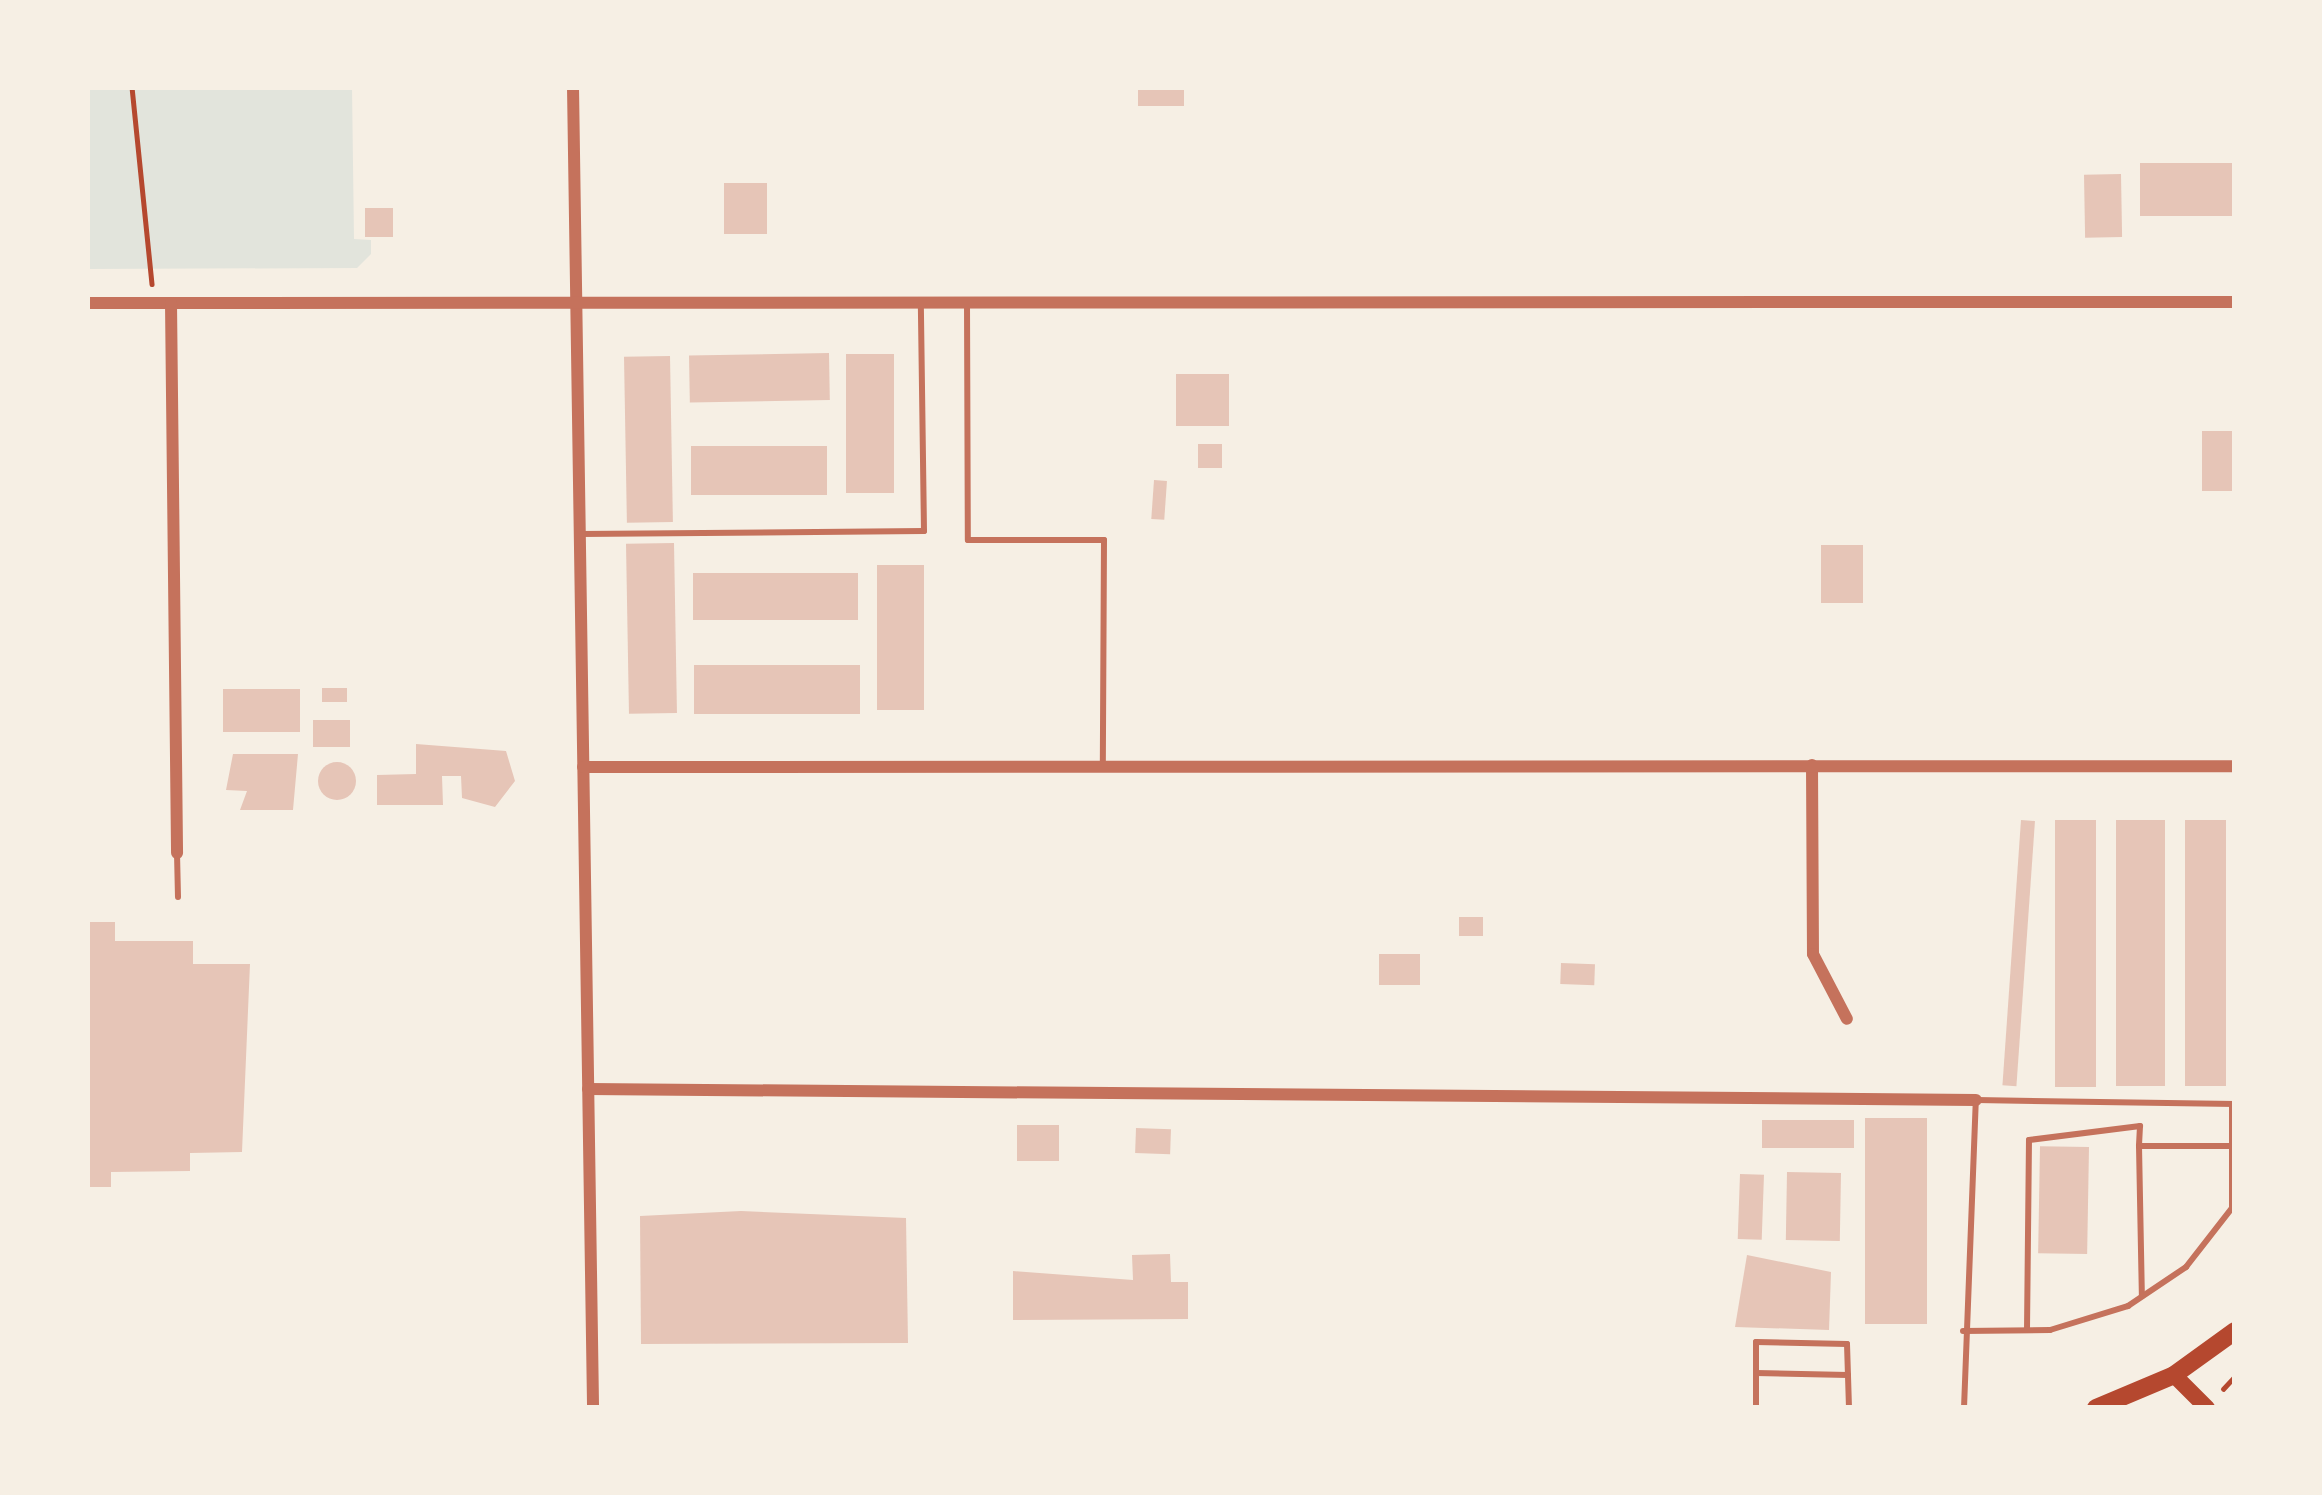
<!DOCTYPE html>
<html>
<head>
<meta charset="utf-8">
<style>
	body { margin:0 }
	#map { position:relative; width:2322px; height:1495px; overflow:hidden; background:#f6efe4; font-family:Karla,sans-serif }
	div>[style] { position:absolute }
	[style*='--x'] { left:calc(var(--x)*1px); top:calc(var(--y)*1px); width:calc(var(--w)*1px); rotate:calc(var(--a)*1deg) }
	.green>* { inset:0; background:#e2e4dc }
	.building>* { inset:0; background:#e6c5b7; transform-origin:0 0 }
	.round { border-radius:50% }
	.path>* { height:4.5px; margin:-2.25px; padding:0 2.25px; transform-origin:2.25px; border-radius:2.25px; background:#b5482f }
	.service>* { height:6px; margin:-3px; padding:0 3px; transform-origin:3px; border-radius:3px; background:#c5725c }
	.minor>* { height:12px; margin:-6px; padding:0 6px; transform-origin:6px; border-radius:6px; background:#c5725c }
	.secondary>* { height:16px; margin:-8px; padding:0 8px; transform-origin:8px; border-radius:8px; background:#b5482f }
	.primary>* { height:18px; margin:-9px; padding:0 9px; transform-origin:9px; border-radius:9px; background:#b5482f }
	span { translate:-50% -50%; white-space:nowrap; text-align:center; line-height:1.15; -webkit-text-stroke:9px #f6efe4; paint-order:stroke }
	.frame { position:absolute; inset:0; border:90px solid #f6efe4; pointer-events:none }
</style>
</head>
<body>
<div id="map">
	<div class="green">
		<div style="clip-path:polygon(87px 87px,352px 87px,354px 239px,371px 240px,371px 254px,357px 268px,87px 269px)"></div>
	</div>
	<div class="building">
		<div style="left:1138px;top:87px;width:46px;height:19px"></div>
		<div style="left:2140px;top:163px;width:95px;height:53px"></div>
		<div style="left:2121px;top:174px;width:63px;height:37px;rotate:89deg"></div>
		<div style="left:724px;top:183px;width:43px;height:51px"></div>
		<div style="left:365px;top:208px;width:28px;height:29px"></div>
		<div style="left:829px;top:353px;width:47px;height:140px;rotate:89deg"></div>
		<div style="left:846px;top:354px;width:48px;height:139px"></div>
		<div style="left:670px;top:356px;width:166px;height:46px;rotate:89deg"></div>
		<div style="left:1176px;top:374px;width:53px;height:52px"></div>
		<div style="left:2202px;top:431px;width:33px;height:60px"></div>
		<div style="left:1198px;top:444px;width:24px;height:24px"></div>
		<div style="left:691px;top:446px;width:136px;height:49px"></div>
		<div style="left:1154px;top:480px;width:13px;height:39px;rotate:4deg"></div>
		<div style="left:674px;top:543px;width:170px;height:48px;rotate:89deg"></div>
		<div style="left:1821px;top:545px;width:42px;height:58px"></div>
		<div style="left:877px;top:565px;width:47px;height:145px"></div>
		<div style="left:858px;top:573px;width:47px;height:165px;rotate:90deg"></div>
		<div style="left:860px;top:665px;width:49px;height:166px;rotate:90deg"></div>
		<div style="left:322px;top:688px;width:25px;height:14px"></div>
		<div style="left:300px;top:689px;width:43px;height:77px;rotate:90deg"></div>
		<div style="left:313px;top:720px;width:37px;height:27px"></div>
		<div style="clip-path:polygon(416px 744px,506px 751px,515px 781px,495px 807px,462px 798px,461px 776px,442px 776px,443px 805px,377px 805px,377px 775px,416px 774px)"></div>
		<div style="clip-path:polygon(233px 754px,298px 754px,293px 810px,240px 810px,247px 791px,226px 790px)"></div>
		<div class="round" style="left:318px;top:762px;width:38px;height:38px"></div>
		<div style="left:2021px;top:820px;width:14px;height:266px;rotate:4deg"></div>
		<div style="left:2055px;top:820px;width:41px;height:267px"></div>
		<div style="left:2116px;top:820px;width:49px;height:266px"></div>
		<div style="left:2226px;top:820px;width:266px;height:41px;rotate:90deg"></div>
		<div style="left:1459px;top:917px;width:24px;height:19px"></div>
		<div style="clip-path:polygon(87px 922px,115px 922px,115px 941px,193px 941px,193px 964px,250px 964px,242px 1152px,190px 1153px,190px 1171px,111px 1172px,111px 1187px,87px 1187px)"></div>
		<div style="left:1379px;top:954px;width:41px;height:31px"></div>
		<div style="left:1561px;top:963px;width:34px;height:21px;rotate:2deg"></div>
		<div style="left:1865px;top:1118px;width:62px;height:206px"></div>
		<div style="left:1762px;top:1120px;width:92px;height:28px"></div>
		<div style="left:1017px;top:1125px;width:42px;height:36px"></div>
		<div style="left:1136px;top:1128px;width:35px;height:25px;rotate:2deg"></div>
		<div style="left:2089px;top:1147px;width:107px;height:49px;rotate:91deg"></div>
		<div style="left:1787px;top:1172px;width:54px;height:68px;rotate:1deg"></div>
		<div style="left:1740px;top:1174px;width:24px;height:65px;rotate:2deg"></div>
		<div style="clip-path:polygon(741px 1211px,906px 1218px,908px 1343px,641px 1344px,640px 1216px)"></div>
		<div style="clip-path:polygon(1170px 1254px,1171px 1282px,1188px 1282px,1188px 1319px,1013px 1320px,1013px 1271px,1133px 1280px,1132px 1255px)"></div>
		<div style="clip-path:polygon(1747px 1255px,1831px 1272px,1829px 1330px,1735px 1327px)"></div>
	</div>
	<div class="path">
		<div style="--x:132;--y:87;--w:198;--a:84.2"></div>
		<div style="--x:2223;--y:1389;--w:16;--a:-47"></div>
	</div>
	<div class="service">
		<div style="--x:967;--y:303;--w:237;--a:89.8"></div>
		<div style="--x:968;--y:540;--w:136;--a:0"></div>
		<div style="--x:1104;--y:540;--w:225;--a:90.3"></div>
		<div style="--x:581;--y:534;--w:343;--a:-0.5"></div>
		<div style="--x:924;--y:531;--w:229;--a:-90.8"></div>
		<div style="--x:177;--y:853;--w:44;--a:88.7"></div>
		<div style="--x:2139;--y:1146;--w:150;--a:88.9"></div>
		<div style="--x:2027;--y:1330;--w:190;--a:-89.4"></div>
		<div style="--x:2029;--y:1140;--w:112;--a:-7.2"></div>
		<div style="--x:2140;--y:1126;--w:20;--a:93"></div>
		<div style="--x:2139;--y:1146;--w:93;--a:0"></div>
		<div style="--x:1963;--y:1331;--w:87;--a:-0.7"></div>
		<div style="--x:2050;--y:1330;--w:82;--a:-17.1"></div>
		<div style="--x:2128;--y:1306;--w:70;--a:-33.9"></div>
		<div style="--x:2186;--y:1267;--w:75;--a:-52.1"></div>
		<div style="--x:2232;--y:1208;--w:103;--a:-90"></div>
		<div style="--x:1756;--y:1373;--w:92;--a:1.2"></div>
		<div style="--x:1756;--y:1408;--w:66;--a:-90"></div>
		<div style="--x:1756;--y:1342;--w:91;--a:1.3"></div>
		<div style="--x:1847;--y:1344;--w:64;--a:88.2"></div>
		<div style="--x:1964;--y:1408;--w:308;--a:-87.8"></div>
		<div style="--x:1976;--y:1100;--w:259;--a:0.9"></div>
	</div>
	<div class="minor">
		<div style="--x:573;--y:87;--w:1321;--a:89.13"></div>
		<div style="--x:87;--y:303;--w:2148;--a:-0.03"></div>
		<div style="--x:171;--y:303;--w:550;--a:89.37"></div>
		<div style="--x:1812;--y:765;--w:189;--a:89.7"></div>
		<div style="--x:1813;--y:954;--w:73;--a:62.4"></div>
		<div style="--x:583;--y:767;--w:1652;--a:-0.03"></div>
		<div style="--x:588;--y:1089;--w:1388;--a:0.45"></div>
	</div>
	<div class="secondary">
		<div style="--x:2174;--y:1375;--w:47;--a:45"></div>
	</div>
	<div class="primary">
		<div style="--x:2096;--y:1408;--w:85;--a:-22.9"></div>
		<div style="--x:2174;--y:1375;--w:75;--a:-35.8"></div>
	</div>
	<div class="frame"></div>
</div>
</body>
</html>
